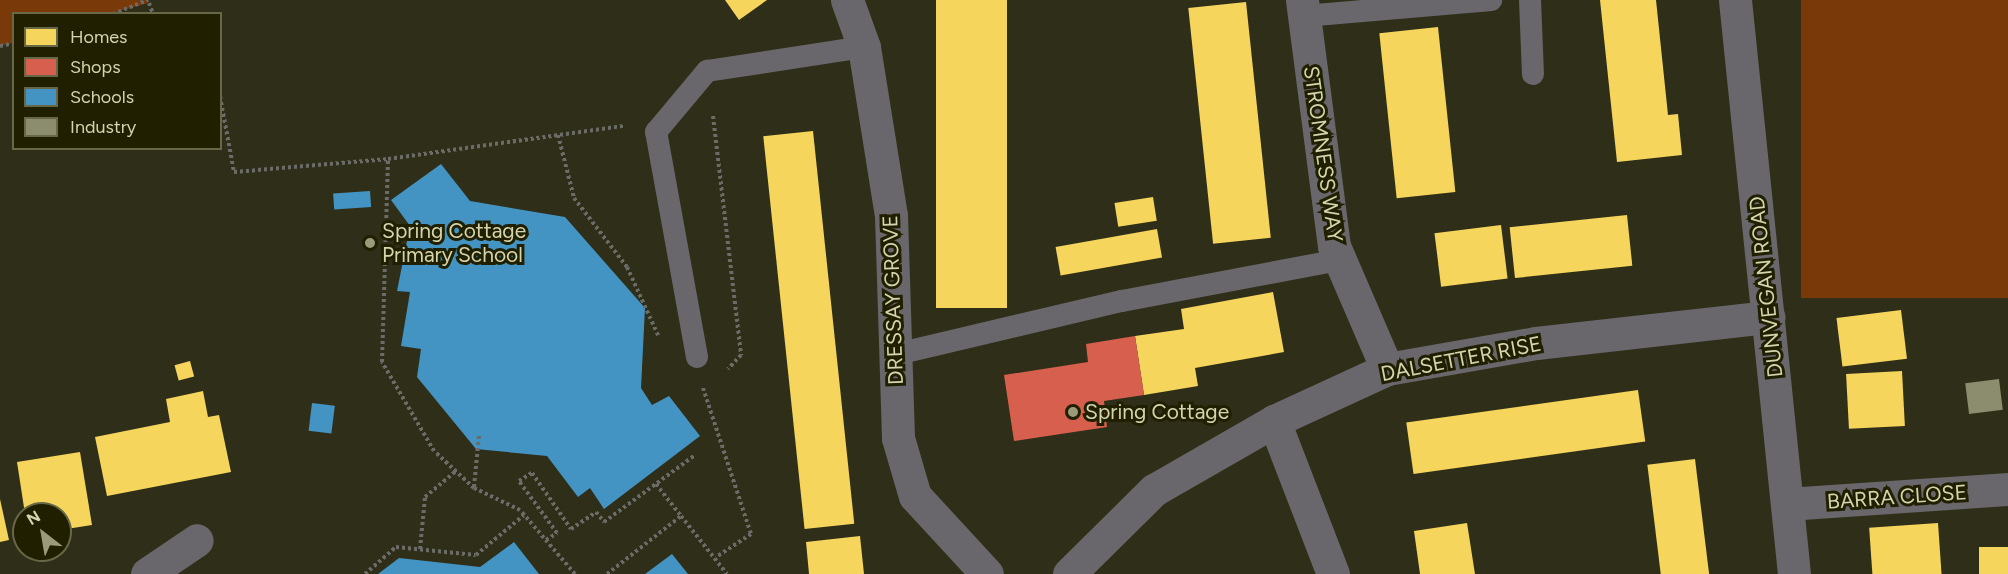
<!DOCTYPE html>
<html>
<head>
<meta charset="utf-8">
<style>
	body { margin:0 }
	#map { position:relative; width:2008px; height:574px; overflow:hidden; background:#2f2f19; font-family:Figtree,sans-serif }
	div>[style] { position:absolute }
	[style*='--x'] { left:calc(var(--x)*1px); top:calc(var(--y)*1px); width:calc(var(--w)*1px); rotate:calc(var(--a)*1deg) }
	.green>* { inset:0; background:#7a3908; transform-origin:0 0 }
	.homes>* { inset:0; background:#f6d55c; transform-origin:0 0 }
	.shops>* { inset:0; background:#d6604d }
	.schools>* { inset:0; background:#4393c3; transform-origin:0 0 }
	.industry>* { inset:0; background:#8c8c6e; transform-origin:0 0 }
	.path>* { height:4px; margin-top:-2px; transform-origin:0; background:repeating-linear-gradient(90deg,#6b6b68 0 3px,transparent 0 6px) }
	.lane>* { height:22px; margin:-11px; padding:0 11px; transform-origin:11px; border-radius:11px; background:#69676b }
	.street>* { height:33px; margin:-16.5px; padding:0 16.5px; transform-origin:16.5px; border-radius:16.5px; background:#69676b }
	.dots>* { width:16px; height:16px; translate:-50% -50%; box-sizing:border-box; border:3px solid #201f00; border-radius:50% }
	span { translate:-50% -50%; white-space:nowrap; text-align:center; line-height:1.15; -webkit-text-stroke:6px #201f00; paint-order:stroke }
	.street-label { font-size:21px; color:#d4d5af }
	.poi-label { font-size:21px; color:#d4d5af }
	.left { translate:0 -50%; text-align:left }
	.legend { position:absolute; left:12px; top:12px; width:210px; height:138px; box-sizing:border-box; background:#201f00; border:2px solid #686846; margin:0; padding:8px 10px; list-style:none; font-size:18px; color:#d4d5af }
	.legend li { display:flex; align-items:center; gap:12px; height:30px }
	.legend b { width:30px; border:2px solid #686846 }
	.north { position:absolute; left:12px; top:502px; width:60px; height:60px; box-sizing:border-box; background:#201f00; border:2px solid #686846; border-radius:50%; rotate:329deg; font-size:16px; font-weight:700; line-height:24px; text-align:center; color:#d4d5af }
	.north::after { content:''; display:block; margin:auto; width:21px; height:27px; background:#9a9b7a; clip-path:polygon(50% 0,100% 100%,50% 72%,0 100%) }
</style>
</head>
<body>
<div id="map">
	<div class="green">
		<div style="clip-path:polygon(0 0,148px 0,148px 3px,113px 13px,14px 14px,13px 43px,0 46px)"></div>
		<div style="left:1801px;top:0;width:207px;height:298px"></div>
	</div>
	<div class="homes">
		<div style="clip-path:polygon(725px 0,767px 0,739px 20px)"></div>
		<div style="left:936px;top:0;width:71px;height:308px"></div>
		<div style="clip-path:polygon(1600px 0,1656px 0,1668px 115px,1678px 114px,1682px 155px,1617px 162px)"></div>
		<div style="left:1246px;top:2px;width:237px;height:58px;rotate:84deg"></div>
		<div style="left:1438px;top:27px;width:166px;height:59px;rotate:84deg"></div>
		<div style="left:813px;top:131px;width:395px;height:50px;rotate:84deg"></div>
		<div style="left:1153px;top:197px;width:24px;height:39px;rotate:81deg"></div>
		<div style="left:1627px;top:215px;width:51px;height:118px;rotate:84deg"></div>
		<div style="left:1501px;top:225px;width:54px;height:67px;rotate:83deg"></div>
		<div style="left:1157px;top:229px;width:29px;height:103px;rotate:80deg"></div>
		<div style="clip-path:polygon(1273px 292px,1284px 352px,1195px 368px,1198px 386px,1144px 395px,1135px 336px,1184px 329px,1181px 309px)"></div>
		<div style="left:1901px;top:310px;width:49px;height:65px;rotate:83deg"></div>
		<div style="left:190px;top:361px;width:16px;height:16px;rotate:75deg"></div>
		<div style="left:1902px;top:371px;width:55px;height:56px;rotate:87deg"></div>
		<div style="left:1638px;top:390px;width:52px;height:234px;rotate:82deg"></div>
		<div style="clip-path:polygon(203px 391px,208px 417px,219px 415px,231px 472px,107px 496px,95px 437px,170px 422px,166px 399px)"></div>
		<div style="clip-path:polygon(80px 452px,92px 525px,60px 530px,60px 514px,25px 514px,17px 462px)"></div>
		<div style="left:1695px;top:459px;width:116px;height:48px;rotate:83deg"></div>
		<div style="clip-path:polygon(0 499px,9px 540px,0 542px)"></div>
		<div style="clip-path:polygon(1467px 523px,1475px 574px,1420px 574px,1414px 531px)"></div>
		<div style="left:1938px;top:523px;width:51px;height:69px;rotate:86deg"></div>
		<div style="clip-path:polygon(860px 536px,864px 574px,809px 574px,806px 542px)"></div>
		<div style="left:2008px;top:547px;width:27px;height:29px;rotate:90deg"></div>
	</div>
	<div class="shops">
		<div style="clip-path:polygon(1135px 336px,1144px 395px,1104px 401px,1107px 427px,1014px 441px,1004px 375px,1088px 362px,1086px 344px)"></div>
	</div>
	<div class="schools">
		<div style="clip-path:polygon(441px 164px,470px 201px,565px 217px,645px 308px,641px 388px,652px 405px,669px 396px,700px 436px,604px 509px,590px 488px,578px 497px,547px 456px,476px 449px,417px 377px,421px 349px,401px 346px,410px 292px,397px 291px,410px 226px,391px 200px)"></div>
		<div style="left:370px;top:191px;width:16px;height:37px;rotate:86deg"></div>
		<div style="left:312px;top:403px;width:23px;height:28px;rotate:7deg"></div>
		<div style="clip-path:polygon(514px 542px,539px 574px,378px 574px,399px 558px,480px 567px)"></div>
		<div style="clip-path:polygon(672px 554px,688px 574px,645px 574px)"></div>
	</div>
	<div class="industry">
		<div style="left:1999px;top:379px;width:31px;height:34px;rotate:83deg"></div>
	</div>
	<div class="path">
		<div style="--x:149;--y:3;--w:12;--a:70"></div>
		<div style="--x:113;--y:14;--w:38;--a:-22"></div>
		<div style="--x:0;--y:46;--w:14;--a:-12"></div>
		<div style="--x:220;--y:96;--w:77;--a:79.6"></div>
		<div style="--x:234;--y:172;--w:155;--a:-4.8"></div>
		<div style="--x:713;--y:116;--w:241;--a:83.3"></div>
		<div style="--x:741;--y:355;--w:19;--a:133"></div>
		<div style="--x:558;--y:135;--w:65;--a:75.7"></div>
		<div style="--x:574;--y:198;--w:87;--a:52.5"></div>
		<div style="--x:627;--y:267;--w:75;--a:65.5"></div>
		<div style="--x:703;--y:388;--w:154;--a:71.8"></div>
		<div style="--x:751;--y:534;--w:42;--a:146.7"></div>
		<div style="--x:656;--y:484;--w:41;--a:52"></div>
		<div style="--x:474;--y:487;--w:52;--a:-84.5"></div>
		<div style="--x:546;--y:540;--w:13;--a:-32"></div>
		<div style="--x:557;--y:533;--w:64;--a:-126.2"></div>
		<div style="--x:519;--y:481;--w:15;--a:-32"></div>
		<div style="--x:532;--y:473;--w:68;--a:55.1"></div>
		<div style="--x:571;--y:529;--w:30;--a:-34"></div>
		<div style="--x:596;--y:512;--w:13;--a:51"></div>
		<div style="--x:604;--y:522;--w:112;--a:-36.3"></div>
		<div style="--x:420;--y:549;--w:52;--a:-84.5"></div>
		<div style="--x:425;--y:497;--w:40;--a:-40"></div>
		<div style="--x:365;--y:574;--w:41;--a:-41.1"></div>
		<div style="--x:396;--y:547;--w:80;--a:5.7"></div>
		<div style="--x:476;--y:555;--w:62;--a:-39.8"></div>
		<div style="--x:575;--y:574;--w:84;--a:-130.7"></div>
		<div style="--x:520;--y:510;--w:51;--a:-154.4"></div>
		<div style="--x:474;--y:488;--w:54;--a:-137.2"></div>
		<div style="--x:434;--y:451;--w:103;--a:-120.3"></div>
		<div style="--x:382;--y:362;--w:203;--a:-88.3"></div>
		<div style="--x:388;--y:159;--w:238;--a:-8"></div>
		<div style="--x:607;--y:574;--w:94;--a:-38.1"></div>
		<div style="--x:681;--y:516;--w:74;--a:51.6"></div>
	</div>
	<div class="lane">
		<div style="--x:1530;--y:0;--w:74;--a:87.7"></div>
		<div style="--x:1304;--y:16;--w:188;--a:-4.9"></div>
		<div style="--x:897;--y:354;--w:231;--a:-13.3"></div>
		<div style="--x:1122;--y:301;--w:222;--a:-10.7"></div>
		<div style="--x:697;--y:357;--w:229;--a:-100.3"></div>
		<div style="--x:656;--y:132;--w:80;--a:-50.1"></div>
		<div style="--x:707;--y:71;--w:159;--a:-8.7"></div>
	</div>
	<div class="street">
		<div style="--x:847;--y:0;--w:50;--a:70.1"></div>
		<div style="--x:864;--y:47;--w:170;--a:80.9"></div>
		<div style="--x:891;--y:215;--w:223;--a:88.2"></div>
		<div style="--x:898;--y:438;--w:60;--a:73.7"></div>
		<div style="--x:915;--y:496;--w:106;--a:47.3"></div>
		<div style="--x:1302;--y:0;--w:248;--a:82.6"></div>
		<div style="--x:1334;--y:246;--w:134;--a:66.7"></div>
		<div style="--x:1735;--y:0;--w:577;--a:84.13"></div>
		<div style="--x:1274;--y:421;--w:164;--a:68.9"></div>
		<div style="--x:1787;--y:504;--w:222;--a:-3.9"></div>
		<div style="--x:147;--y:574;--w:60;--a:-34.2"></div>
		<div style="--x:1069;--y:574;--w:120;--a:-44.7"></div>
		<div style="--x:1154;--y:490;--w:138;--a:-29.9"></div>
		<div style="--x:1274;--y:421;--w:124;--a:-24.7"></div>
		<div style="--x:1387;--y:369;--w:151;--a:-9.9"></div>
		<div style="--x:1536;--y:343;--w:234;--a:-6.4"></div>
	</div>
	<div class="dots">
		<div style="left:370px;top:243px;background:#9a9b7a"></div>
		<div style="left:1073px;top:412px;background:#9a9b7a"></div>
	</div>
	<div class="street-label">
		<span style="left:1323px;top:154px;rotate:82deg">STROMNESS WAY</span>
		<span style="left:1766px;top:287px;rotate:-96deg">DUNVEGAN ROAD</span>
		<span style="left:893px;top:300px;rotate:-92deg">DRESSAY GROVE</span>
		<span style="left:1461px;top:359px;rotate:-11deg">DALSETTER RISE</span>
		<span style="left:1897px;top:497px;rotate:-4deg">BARRA CLOSE</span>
	</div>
	<div class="poi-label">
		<span class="left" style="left:382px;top:243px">Spring Cottage<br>Primary School</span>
		<span class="left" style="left:1085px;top:412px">Spring Cottage</span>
	</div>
	<ul class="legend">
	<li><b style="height:16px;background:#f6d55c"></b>Homes</li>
	<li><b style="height:16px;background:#d6604d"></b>Shops</li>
	<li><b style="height:16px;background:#4393c3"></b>Schools</li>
	<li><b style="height:16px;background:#8c8c6e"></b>Industry</li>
	</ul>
	<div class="north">N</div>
</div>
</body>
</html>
